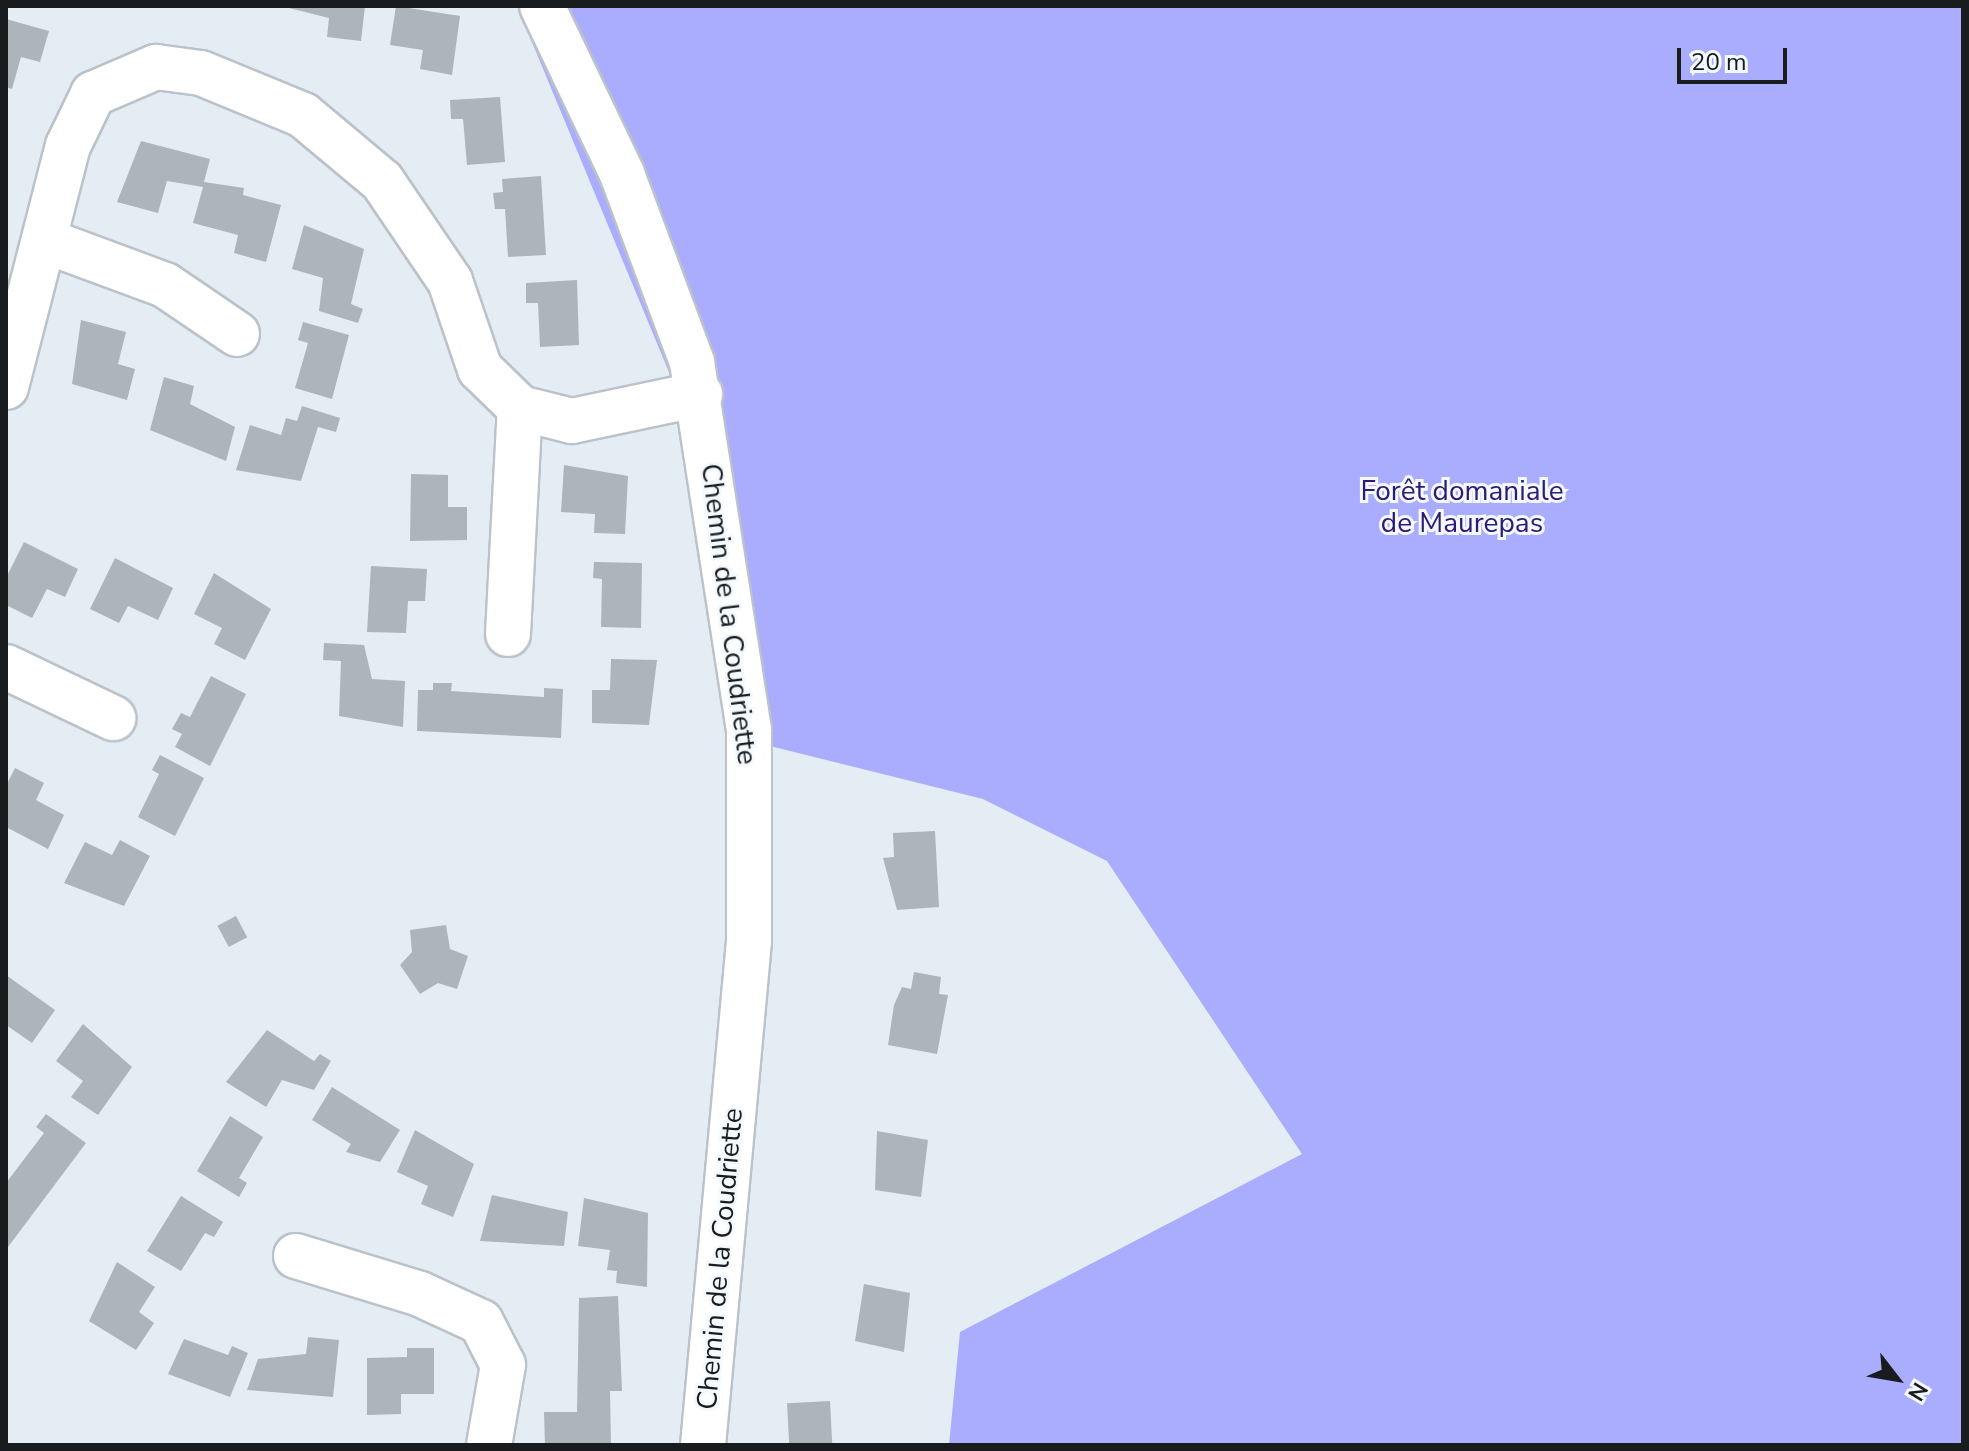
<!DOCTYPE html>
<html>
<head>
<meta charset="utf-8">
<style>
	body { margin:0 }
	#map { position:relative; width:1969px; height:1451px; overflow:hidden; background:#e4edf4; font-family:"Nunito Sans",sans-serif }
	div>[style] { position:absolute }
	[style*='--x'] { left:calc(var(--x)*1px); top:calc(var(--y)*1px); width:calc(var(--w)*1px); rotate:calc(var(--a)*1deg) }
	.forest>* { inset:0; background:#aaacfd }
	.building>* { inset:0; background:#abb5ba; transform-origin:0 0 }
	.roads { filter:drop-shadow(2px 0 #bbc2c9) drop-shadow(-2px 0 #bbc2c9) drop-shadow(0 2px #bbc2c9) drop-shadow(0 -2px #bbc2c9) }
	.minor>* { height:44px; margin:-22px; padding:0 22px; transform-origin:22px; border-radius:22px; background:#fff }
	span { translate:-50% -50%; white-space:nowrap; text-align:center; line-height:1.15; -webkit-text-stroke:6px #f4f9fe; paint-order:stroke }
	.park-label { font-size:28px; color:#2c1b77 }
	.street-label { font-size:28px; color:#191c1e }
	.frame { position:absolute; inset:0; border:8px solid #191c1e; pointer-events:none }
	.north { position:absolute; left:1857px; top:1339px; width:80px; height:80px; -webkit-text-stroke:6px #f4f9fe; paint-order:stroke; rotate:121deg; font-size:22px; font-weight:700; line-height:32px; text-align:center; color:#191c1e }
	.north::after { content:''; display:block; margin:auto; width:28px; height:36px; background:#191c1e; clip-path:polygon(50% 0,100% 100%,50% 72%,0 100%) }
	.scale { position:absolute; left:1677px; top:48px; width:110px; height:36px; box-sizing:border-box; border:4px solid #191c1e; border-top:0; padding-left:10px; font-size:24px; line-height:28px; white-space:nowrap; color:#191c1e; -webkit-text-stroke:6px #f4f9fe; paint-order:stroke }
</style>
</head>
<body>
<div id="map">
	<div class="forest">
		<div style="clip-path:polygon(517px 6px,1963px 6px,1963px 1445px,949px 1445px,960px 1332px,1302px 1154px,1107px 861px,983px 799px,758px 743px,676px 389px)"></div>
	</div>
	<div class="building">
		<div style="clip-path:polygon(281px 6px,365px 6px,361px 41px,327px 37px,329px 18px)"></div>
		<div style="clip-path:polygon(396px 6px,460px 16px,452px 75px,420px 69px,423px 50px,390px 45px)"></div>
		<div style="clip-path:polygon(6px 19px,49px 31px,40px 62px,21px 57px,12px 89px,6px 87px)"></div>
		<div style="clip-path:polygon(500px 97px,505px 162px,467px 165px,463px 119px,451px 119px,450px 100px)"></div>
		<div style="clip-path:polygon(141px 141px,210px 159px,204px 182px,244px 188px,243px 195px,281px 205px,266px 262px,234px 253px,238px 235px,193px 223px,203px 187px,167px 181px,158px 213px,117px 202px)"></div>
		<div style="clip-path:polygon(541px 176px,546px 255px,508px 257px,505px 209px,495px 209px,493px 193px,503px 192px,502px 179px)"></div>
		<div style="clip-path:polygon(304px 225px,364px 249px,351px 304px,363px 309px,358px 323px,319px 311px,323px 278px,292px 269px)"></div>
		<div style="clip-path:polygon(577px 280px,579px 345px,540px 347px,538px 303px,526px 303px,526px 283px)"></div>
		<div style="clip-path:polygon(81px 320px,126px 332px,118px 364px,135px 369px,127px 400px,72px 384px)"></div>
		<div style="clip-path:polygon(303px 322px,349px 335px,332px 399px,295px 388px,308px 343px,298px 340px)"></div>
		<div style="clip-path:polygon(164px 377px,194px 386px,190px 404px,235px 427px,226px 461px,150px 430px)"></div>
		<div style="clip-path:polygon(302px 406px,340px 418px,336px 432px,318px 427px,301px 481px,236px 470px,250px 425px,281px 435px,286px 418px,297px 421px)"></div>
		<div style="clip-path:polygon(564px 465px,628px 476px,625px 534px,594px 533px,595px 514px,561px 512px)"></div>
		<div style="clip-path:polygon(411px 474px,448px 475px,448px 507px,467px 507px,467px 540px,410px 541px)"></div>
		<div style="clip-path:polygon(24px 542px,78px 569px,65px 597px,47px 589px,32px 618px,6px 605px,6px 578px)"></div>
		<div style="clip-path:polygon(115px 558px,173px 588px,158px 620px,128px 606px,119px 623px,90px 609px)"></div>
		<div style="clip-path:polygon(594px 562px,642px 563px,641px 628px,601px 627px,602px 579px,593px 578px)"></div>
		<div style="clip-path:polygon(371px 566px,427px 569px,425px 601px,408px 601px,406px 633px,367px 632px)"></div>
		<div style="clip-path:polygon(214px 573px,271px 609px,245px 660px,214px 644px,222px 628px,194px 614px)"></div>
		<div style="clip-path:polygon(324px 643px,364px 645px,372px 679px,405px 681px,403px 727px,339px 716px,341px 661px,323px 660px)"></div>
		<div style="clip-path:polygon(611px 659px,657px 660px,649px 725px,592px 723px,592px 690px,610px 690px)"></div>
		<div style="clip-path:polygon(211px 676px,246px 694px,210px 766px,175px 747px,182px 734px,172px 729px,181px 713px,190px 717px)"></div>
		<div style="clip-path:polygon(433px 683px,452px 683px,451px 691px,544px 697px,544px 688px,563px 689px,561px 738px,417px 731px,418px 690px,433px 690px)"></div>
		<div style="clip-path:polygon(160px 755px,204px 778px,175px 836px,138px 817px,159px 774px,152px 770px)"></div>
		<div style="clip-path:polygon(15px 768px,44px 783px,36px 800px,64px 815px,48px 849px,6px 827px,6px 786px)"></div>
		<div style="clip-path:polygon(935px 831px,939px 907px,897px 910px,883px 858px,894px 857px,893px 833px)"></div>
		<div style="clip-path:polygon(120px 840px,150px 856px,124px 906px,64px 883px,85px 842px,112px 855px)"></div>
		<div style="left:236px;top:916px;width:24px;height:21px;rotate:62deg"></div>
		<div style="clip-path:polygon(446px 925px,450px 949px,468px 956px,457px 989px,438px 983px,420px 994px,400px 965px,412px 952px,410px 930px)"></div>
		<div style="clip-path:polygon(914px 972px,941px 977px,939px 994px,948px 995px,937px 1054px,888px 1045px,894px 1005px,902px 987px,911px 989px)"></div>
		<div style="clip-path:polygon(6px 975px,55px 1010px,32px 1043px,6px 1025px)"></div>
		<div style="clip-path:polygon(83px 1024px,132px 1067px,98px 1115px,71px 1097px,83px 1081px,56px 1061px)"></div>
		<div style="clip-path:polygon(267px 1030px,314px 1061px,320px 1054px,331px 1061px,314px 1090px,282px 1080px,266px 1107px,226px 1082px)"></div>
		<div style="clip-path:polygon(332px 1087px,400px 1130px,380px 1162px,346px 1152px,351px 1144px,312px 1120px)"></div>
		<div style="clip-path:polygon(46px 1114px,86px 1143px,8px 1247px,6px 1183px,44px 1133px,36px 1127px)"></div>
		<div style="clip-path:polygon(230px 1116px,263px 1137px,239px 1178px,247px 1183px,239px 1197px,197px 1171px)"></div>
		<div style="clip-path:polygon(415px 1130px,474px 1164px,453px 1217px,421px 1204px,428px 1186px,397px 1172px)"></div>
		<div style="clip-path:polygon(877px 1131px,928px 1140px,921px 1197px,875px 1190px)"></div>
		<div style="clip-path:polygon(492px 1195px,568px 1212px,564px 1246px,480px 1241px)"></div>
		<div style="clip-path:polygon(181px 1196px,223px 1222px,214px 1237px,205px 1233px,181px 1271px,147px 1251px)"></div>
		<div style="clip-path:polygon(584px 1198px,648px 1213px,647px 1287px,616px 1283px,617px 1271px,607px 1270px,610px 1250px,578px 1246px)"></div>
		<div style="clip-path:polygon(117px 1262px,155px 1287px,139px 1312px,154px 1323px,136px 1350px,89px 1321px)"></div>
		<div style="clip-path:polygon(864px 1284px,910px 1293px,904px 1352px,855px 1341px)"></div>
		<div style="clip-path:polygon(618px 1296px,622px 1391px,610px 1391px,611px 1445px,545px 1445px,544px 1412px,577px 1412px,579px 1298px)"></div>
		<div style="clip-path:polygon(308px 1337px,339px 1340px,333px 1397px,247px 1390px,258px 1359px,306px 1354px)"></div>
		<div style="clip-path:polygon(184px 1339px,228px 1355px,232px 1346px,248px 1353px,230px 1397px,168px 1374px)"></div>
		<div style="clip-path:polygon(407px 1348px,434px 1348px,434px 1394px,401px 1394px,401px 1414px,367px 1415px,367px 1358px,407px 1357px)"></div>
		<div style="left:830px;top:1401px;width:44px;height:43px;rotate:87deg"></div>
	</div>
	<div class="roads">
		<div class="minor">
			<div style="--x:542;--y:6;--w:186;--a:64.5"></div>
			<div style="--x:622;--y:174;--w:201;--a:69.6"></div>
			<div style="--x:692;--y:362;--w:372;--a:81.2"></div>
			<div style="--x:749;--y:730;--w:211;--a:90"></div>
			<div style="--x:749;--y:941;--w:506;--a:95.21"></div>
			<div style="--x:46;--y:241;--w:127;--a:20.3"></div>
			<div style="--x:165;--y:285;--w:87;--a:34.2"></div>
			<div style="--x:6;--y:387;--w:249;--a:-75.6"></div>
			<div style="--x:68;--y:146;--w:58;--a:-64.3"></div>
			<div style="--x:93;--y:94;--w:69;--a:-23.2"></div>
			<div style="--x:156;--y:67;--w:45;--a:7.6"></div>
			<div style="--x:201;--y:73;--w:110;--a:22.4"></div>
			<div style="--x:303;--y:115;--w:103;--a:39.9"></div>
			<div style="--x:382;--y:181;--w:121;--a:55.8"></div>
			<div style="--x:450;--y:281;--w:93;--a:71.2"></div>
			<div style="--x:480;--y:369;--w:56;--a:44.3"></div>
			<div style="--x:520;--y:408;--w:54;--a:14"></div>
			<div style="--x:572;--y:421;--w:131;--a:-11.9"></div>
			<div style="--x:508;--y:634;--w:226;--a:-87"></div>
			<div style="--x:6;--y:667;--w:119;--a:25.5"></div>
			<div style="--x:296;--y:1256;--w:130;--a:17"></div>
			<div style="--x:420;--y:1294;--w:67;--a:24.7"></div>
			<div style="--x:481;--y:1322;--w:48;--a:62.9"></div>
			<div style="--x:503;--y:1365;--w:81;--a:99.9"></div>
		</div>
	</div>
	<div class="park-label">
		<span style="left:1462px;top:507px">Forêt domaniale<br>de Maurepas</span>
	</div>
	<div class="street-label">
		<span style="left:729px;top:614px;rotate:83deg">Chemin de la Coudriette</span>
		<span style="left:720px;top:1259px;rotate:-85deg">Chemin de la Coudriette</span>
	</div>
	<div class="frame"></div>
	<div class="north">N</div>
	<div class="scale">20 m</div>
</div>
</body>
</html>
